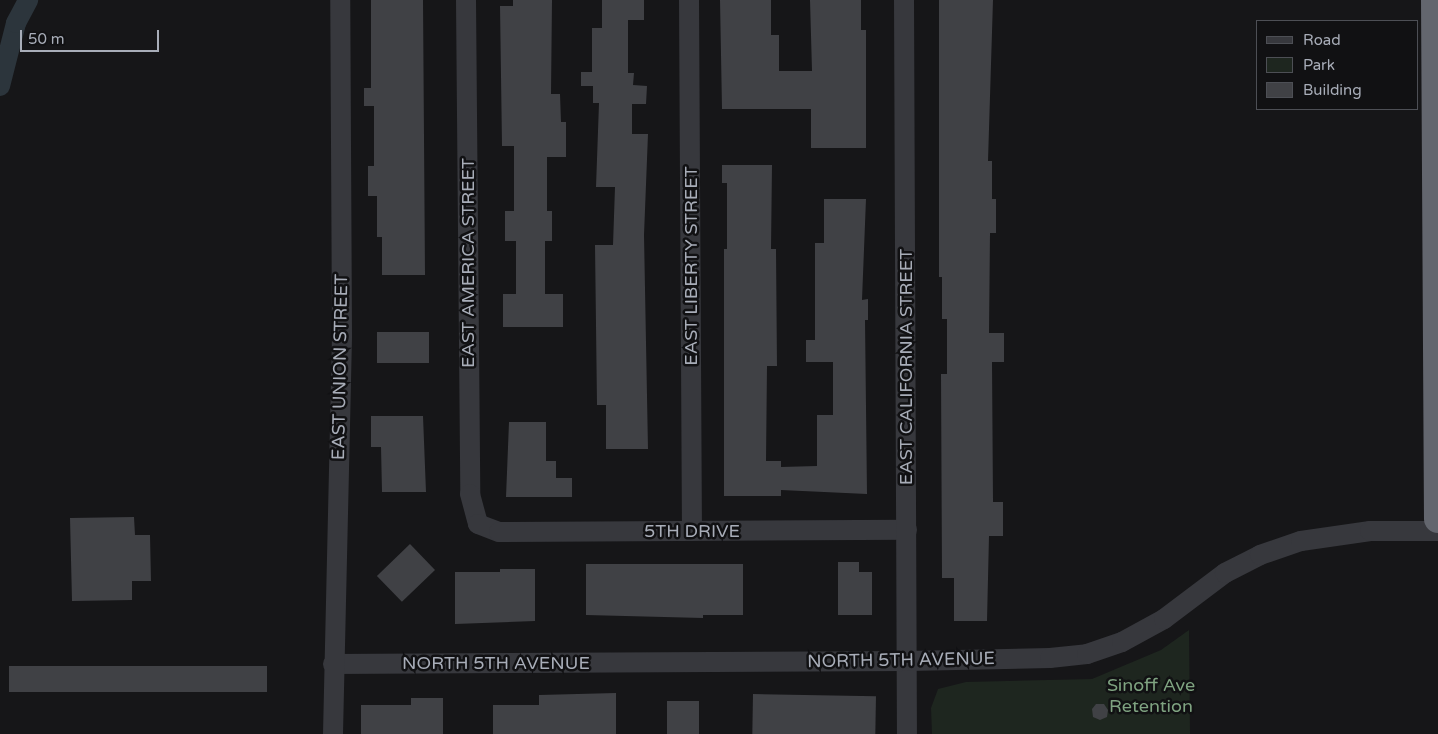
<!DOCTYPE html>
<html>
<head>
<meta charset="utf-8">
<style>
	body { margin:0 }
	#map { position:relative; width:1438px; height:734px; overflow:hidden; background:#161618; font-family:"Varela Round",sans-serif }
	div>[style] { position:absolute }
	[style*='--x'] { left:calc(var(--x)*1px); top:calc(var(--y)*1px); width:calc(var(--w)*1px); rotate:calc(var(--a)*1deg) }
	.green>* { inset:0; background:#1e261f }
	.canal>* { height:20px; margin:-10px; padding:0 10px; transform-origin:10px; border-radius:10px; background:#2c353c }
	.building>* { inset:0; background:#404145; transform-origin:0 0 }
	.minor>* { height:20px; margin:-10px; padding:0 10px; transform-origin:10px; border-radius:10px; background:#37383d }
	.highway>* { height:28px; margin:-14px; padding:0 14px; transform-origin:14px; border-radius:14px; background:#63666e }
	span { translate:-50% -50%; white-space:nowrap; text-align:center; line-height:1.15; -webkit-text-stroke:5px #111113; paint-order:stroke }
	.street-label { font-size:18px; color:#a8adb8 }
	.park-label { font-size:18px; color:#7fa381 }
	.legend { position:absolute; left:1256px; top:20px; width:162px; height:90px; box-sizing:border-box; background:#111113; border:1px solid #4d4f55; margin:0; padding:6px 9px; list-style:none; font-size:15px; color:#a8adb8 }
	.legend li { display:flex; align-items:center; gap:10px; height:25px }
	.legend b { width:25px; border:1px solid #4d4f55 }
	.scale { position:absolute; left:20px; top:30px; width:139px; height:22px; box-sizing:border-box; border:2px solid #a8adb8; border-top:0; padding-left:6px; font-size:15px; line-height:18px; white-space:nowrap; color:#a8adb8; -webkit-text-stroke:4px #111113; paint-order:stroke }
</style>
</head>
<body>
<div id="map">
	<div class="green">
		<div style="clip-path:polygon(1189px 630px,1190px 734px,932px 734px,931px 708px,938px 689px,966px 682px,1092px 679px,1161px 650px)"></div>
	</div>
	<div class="canal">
		<div style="--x:0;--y:86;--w:65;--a:-75.7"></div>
		<div style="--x:16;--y:23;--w:26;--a:-62"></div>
	</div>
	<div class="building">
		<div style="clip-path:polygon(371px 0,423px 0,425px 275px,382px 275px,382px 237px,377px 237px,377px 196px,368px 196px,368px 166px,374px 166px,374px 106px,364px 106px,364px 88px,371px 88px)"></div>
		<div style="clip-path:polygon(513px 0,552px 0,551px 94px,560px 94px,561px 122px,566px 122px,566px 157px,547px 157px,547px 211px,552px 211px,552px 241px,545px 241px,545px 294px,563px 294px,563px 327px,503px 327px,503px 294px,516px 294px,516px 241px,505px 241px,505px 211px,514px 211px,514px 146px,502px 146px,500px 6px,513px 6px)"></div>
		<div style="clip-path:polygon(602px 0,644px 0,644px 20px,628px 20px,628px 73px,634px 73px,633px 85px,647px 86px,646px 104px,632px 104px,632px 134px,648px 134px,644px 235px,648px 449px,606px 449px,606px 405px,597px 405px,595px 245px,613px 245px,615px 187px,596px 187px,599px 103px,593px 103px,593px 86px,581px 86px,581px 72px,592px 72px,592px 28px,602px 28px)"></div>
		<div style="clip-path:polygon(720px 0,771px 0,771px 35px,779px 35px,779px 71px,812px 71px,810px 0,861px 0,861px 30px,866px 30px,866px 148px,811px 148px,811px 109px,722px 109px)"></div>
		<div style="clip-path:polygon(939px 0,993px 0,988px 161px,992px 161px,992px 199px,996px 199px,996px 233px,990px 233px,989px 333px,1004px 333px,1004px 362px,992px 362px,993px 502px,1003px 502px,1003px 536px,989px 536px,987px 621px,954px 621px,954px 578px,942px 578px,941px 374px,947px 374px,947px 319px,942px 319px,942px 277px,939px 277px)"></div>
		<div style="clip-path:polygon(722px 165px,772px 165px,771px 249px,776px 249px,777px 366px,767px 366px,766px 461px,781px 461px,781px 467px,817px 466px,817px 415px,833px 415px,833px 362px,806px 362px,806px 340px,815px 340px,815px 243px,824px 243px,824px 199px,866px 199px,862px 300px,868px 299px,868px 320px,865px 320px,867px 494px,781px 490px,781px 496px,724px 496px,724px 249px,727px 249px,727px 183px,722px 183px)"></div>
		<div style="left:377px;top:332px;width:52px;height:31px"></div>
		<div style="clip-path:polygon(371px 416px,423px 416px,426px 492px,382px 492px,381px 447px,371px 447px)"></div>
		<div style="clip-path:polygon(509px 422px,546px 422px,546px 461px,556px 461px,556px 478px,572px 478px,572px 497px,506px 497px)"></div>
		<div style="clip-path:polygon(134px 517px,135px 535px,150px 535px,151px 581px,132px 581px,132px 600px,72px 601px,70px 518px)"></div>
		<div style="left:410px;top:544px;width:36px;height:46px;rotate:46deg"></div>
		<div style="clip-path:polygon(838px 562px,859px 562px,859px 572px,872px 572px,872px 615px,838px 615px)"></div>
		<div style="clip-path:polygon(586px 564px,743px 564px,743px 615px,703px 615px,703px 618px,586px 615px)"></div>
		<div style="clip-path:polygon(500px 569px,535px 569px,535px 621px,455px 624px,455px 572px,500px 572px)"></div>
		<div style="left:9px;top:666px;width:258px;height:26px"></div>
		<div style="clip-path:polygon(616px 693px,616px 734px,493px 734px,493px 705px,539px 705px,539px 695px)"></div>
		<div style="left:753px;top:694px;width:123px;height:40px;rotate:1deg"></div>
		<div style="clip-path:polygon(411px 698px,443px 698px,443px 734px,361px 734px,361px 705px,411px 705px)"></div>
		<div style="left:667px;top:701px;width:32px;height:33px"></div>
		<div style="clip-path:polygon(1096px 704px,1104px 704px,1108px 710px,1107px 717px,1100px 720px,1093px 717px,1092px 709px)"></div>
	</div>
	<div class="minor">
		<div style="--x:466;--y:0;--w:494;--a:89.5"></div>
		<div style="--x:470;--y:494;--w:31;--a:75"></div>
		<div style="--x:478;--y:524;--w:22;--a:21"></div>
		<div style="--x:499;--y:532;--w:408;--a:-0.3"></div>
		<div style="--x:689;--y:0;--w:531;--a:89.68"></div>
		<div style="--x:904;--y:0;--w:734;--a:89.77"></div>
		<div style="--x:333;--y:664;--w:574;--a:-0.3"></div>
		<div style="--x:907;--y:661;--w:143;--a:-1.2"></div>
		<div style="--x:1050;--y:658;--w:37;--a:-6"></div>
		<div style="--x:1087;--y:654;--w:37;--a:-19"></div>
		<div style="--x:1122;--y:642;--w:48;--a:-28.7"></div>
		<div style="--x:1164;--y:619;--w:76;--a:-37"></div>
		<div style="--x:1225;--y:573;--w:39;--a:-27"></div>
		<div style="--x:1260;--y:555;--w:43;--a:-18.9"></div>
		<div style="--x:1301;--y:541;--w:70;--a:-8.2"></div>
		<div style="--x:1370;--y:531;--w:68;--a:0"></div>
		<div style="--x:333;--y:734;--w:399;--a:-88.7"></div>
		<div style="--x:342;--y:335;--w:335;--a:-90.3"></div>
	</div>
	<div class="highway">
		<div style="--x:1435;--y:0;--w:519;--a:89.67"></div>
	</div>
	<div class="street-label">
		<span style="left:468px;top:263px;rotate:-90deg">EAST AMERICA STREET</span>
		<span style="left:691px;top:266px;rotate:-90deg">EAST LIBERTY STREET</span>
		<span style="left:340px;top:367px;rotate:-89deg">EAST UNION STREET</span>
		<span style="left:906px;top:367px;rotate:-90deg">EAST CALIFORNIA STREET</span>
		<span style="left:692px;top:531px">5TH DRIVE</span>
		<span style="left:901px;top:660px;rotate:-1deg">NORTH 5TH AVENUE</span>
		<span style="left:496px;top:663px">NORTH 5TH AVENUE</span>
	</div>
	<div class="park-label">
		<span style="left:1151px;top:696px">Sinoff Ave<br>Retention</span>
	</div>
	<ul class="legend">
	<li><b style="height:6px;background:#37383d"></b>Road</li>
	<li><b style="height:14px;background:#1e261f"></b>Park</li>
	<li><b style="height:14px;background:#404145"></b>Building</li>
	</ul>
	<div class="scale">50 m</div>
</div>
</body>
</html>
